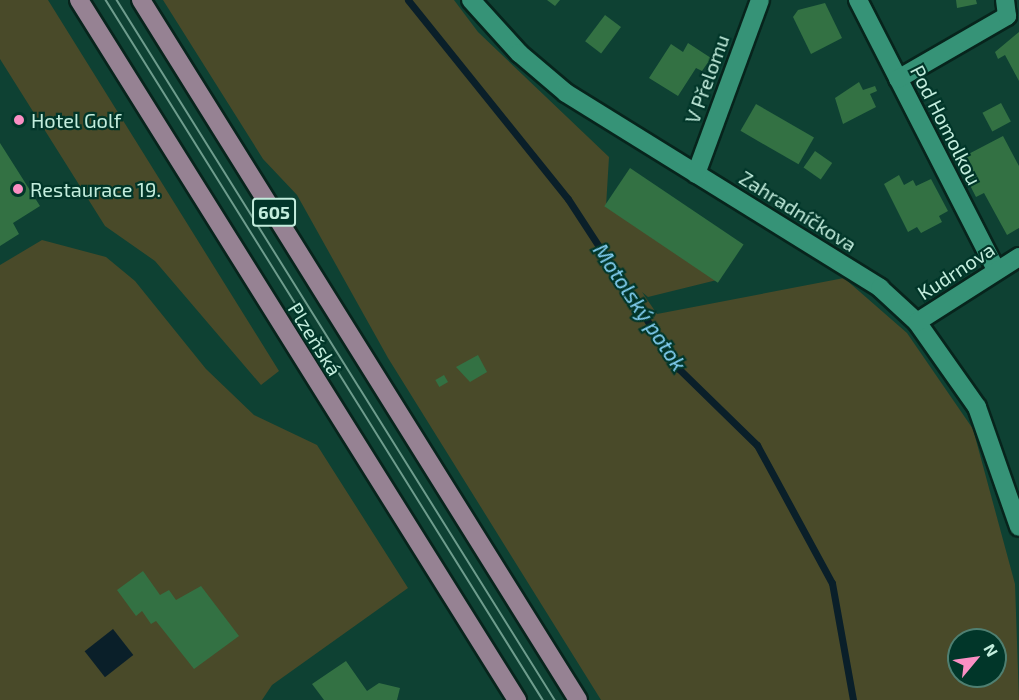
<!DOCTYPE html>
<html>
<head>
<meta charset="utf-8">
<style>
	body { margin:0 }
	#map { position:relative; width:1019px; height:700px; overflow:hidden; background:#0e4133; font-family:"Exo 2",sans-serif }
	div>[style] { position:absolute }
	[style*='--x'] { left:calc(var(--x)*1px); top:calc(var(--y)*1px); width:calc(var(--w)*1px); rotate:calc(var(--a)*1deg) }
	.green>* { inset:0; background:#494a29 }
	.water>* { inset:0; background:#0a1f29; transform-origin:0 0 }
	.stream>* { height:7px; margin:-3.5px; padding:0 3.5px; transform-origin:3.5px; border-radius:3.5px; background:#0a1f29 }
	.building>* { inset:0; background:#337143; transform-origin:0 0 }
	.roads { filter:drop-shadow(2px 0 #07241c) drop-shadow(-2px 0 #07241c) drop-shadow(0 2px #07241c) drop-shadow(0 -2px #07241c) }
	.minor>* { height:18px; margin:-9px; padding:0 9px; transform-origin:9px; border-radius:9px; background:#369377 }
	.major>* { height:18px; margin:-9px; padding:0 9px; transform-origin:9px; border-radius:9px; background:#968293 }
	.tram>* { height:1.5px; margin:-0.75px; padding:0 0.75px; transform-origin:0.75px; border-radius:0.75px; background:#6e9c8d }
	.dots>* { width:16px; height:16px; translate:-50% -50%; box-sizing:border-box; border:3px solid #013629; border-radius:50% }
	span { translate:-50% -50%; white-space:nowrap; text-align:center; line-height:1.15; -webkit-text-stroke:4.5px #013629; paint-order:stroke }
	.shield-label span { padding:2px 4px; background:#013629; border:2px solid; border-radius:4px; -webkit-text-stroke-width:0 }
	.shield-label { font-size:18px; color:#c3eddd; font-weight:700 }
	.street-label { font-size:20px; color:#c3eddd }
	.poi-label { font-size:20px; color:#c3eddd }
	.left { translate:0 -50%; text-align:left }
	.water-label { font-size:21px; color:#84d0f4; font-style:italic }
	.north { position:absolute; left:947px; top:628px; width:60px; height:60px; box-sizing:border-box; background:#013629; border:2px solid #4f7f71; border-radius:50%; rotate:61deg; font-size:16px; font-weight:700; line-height:24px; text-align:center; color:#c3eddd }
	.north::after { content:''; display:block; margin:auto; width:21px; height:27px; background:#fb8fc4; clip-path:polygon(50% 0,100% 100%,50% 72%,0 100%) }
</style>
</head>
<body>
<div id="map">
	<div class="green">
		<div style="clip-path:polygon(0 0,48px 0,279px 371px,261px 385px,155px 261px,105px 226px,0 59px)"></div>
		<div style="clip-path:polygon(evenodd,163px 0,454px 0,478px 32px,609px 157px,606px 207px,721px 279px,648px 297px,642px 292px,657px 314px,844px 278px,907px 333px,973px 429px,1015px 584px,1019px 700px,601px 700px,388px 358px,297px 195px,263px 159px,163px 0,959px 640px,995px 640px,995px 676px,959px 676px,959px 640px)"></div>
		<div style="clip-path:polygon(42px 240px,106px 257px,135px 281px,206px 369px,254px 415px,317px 445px,408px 588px,272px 685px,262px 700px,0 700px,0 265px)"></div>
	</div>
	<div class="water">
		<div style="left:113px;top:629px;width:33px;height:36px;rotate:52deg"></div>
	</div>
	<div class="stream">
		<div style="--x:408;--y:0;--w:255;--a:51.2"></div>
		<div style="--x:568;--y:199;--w:203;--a:56.9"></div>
		<div style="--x:679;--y:369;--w:109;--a:44.3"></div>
		<div style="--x:757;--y:445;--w:157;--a:61.5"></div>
		<div style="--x:832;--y:583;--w:119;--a:79.8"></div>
	</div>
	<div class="building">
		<div style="clip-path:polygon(547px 0,560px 0,555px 6px)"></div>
		<div style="clip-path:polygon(956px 0,976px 0,977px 4px,957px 8px)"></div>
		<div style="clip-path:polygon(825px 3px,842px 38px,811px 54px,793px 17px,798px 10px)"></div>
		<div style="left:605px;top:15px;width:20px;height:33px;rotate:37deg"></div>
		<div style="clip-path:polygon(1019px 32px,1019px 81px,1005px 55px,998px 59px,995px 52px)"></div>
		<div style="clip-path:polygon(688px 43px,711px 58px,702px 71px,696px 68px,678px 96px,649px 78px,671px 44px,683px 52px)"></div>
		<div style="clip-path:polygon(859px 82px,863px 90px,875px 86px,877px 91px,870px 94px,876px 107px,843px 124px,835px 98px)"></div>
		<div style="left:1001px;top:103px;width:21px;height:21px;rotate:62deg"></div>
		<div style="left:756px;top:104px;width:67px;height:31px;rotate:30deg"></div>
		<div style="clip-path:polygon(1003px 136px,1019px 166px,1019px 228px,1007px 235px,984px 193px,976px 197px,957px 160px)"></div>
		<div style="clip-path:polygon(0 143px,40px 206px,13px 223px,19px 234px,0 246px)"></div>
		<div style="left:815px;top:151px;width:21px;height:20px;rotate:35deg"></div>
		<div style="left:630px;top:168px;width:137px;height:46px;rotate:34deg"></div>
		<div style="clip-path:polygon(899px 175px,904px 185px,913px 180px,916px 186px,931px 179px,948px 211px,939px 216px,942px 222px,921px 233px,917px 227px,908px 232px,884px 184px)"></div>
		<div style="clip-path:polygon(478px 355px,487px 372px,470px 382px,456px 367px)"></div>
		<div style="left:444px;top:375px;width:8px;height:10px;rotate:60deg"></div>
		<div style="clip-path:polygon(143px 571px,160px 595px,169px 590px,176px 600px,201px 586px,239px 636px,194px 669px,156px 621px,151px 624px,142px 611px,136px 616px,117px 590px)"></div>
		<div style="clip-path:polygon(346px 661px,367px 691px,379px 683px,400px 688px,397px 700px,324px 700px,312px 684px)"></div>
	</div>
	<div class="roads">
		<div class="minor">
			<div style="--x:471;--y:0;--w:72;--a:47.8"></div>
			<div style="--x:519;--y:53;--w:62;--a:40.4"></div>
			<div style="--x:566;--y:93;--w:370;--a:31.8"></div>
			<div style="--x:880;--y:288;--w:50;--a:42.6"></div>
			<div style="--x:917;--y:322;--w:104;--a:54.8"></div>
			<div style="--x:977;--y:407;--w:127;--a:70.7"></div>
			<div style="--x:858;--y:0;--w:303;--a:62.9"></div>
			<div style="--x:898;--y:79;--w:126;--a:-30"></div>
			<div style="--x:1007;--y:16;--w:16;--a:-97"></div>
			<div style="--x:696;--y:174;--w:185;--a:-69.8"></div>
			<div style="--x:917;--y:322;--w:121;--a:-32.5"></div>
		</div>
		<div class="major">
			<div style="--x:79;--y:0;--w:826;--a:57.97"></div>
			<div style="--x:141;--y:0;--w:825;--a:58.02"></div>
		</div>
	</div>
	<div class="tram">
		<div style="--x:106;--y:0;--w:825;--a:58.02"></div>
		<div style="--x:117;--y:0;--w:826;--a:57.97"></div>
	</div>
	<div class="dots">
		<div style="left:19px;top:120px;background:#fb8fc4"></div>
		<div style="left:18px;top:189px;background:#fb8fc4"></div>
	</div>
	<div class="shield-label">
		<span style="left:274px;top:212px">605</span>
	</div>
	<div class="street-label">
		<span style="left:707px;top:79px;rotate:-70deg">V Přelomu</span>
		<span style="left:946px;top:125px;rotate:63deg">Pod Homolkou</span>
		<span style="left:798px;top:211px;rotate:32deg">Zahradníčkova</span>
		<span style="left:956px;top:271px;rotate:-33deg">Kudrnova</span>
		<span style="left:315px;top:339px;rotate:58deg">Plzeňská</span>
	</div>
	<div class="poi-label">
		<span class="left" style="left:31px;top:120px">Hotel Golf</span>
		<span class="left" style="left:30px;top:189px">Restaurace 19.</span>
	</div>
	<div class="water-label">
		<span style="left:640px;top:307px;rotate:56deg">Motolský potok</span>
	</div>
	<div class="north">N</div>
</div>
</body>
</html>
